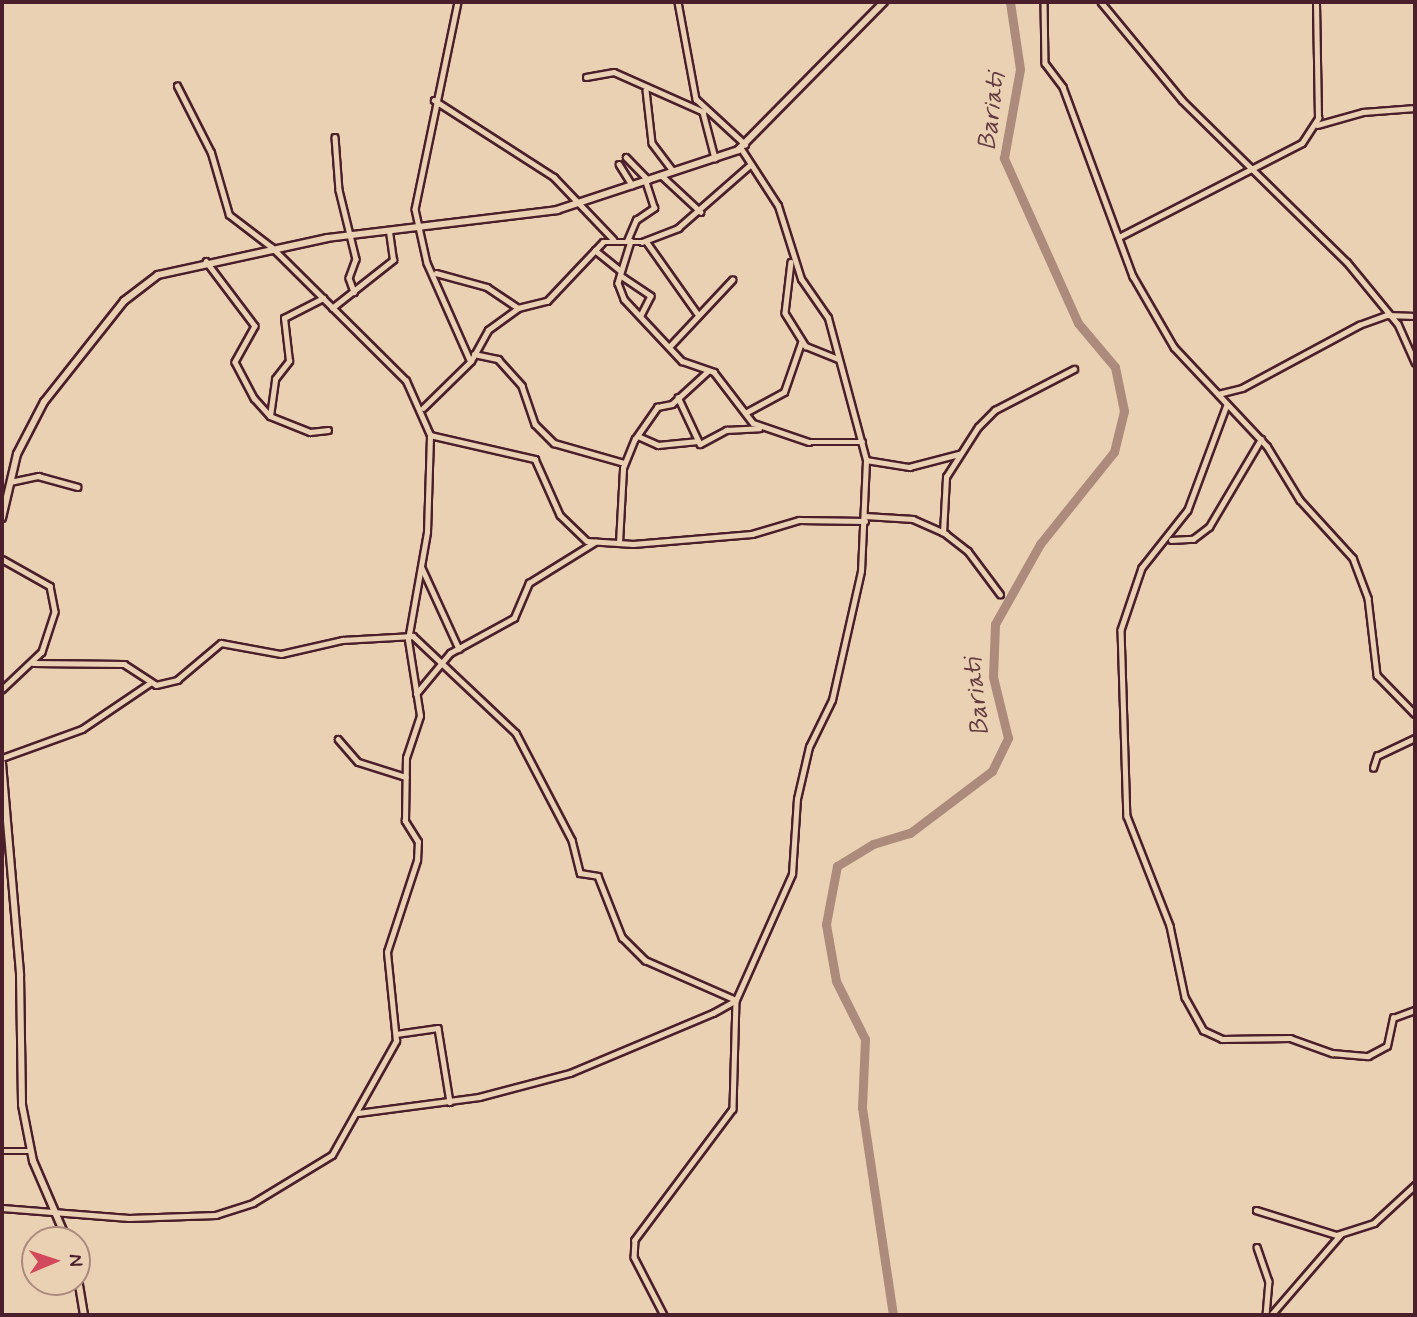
<!DOCTYPE html>
<html>
<head>
<meta charset="utf-8">
<style>
	body { margin:0 }
	#map { position:relative; width:1417px; height:1317px; overflow:hidden; background:#ebd1b3; font-family:Mynerve,sans-serif }
	div>[style] { position:absolute }
	[style*='--x'] { left:calc(var(--x)*1px); top:calc(var(--y)*1px); width:calc(var(--w)*1px); rotate:calc(var(--a)*1deg) }
	.river>* { height:9px; margin:-4.5px; padding:0 4.5px; transform-origin:4.5px; border-radius:4.5px; background:#ac8b7d }
	.roads { filter:drop-shadow(2px 0 #4a1f2b) drop-shadow(-2px 0 #4a1f2b) drop-shadow(0 2px #4a1f2b) drop-shadow(0 -2px #4a1f2b) }
	.street>* { height:4.5px; margin:-2.25px; padding:0 2.25px; transform-origin:2.25px; border-radius:2.25px; background:#ebd1b3 }
	.secondary>* { height:6px; margin:-3px; padding:0 3px; transform-origin:3px; border-radius:3px; background:#ebd1b3 }
	span { translate:-50% -50%; white-space:nowrap; text-align:center; line-height:1.15; -webkit-text-stroke:5px #ebd1b3; paint-order:stroke }
	.water-label { font-size:26px; color:#623a40; font-style:italic }
	.frame { position:absolute; inset:0; border:4px solid #4a1f2b; pointer-events:none }
	.north { position:absolute; left:21px; top:1226px; width:70px; height:70px; box-sizing:border-box; background:#ebd1b3; border:2px solid #ab8a7d; border-radius:50%; rotate:88deg; font-size:19px; font-weight:700; line-height:28px; text-align:center; color:#4a1f2b }
	.north::after { content:''; display:block; margin:auto; width:24px; height:32px; background:#d1495b; clip-path:polygon(50% 0,100% 100%,50% 72%,0 100%) }
</style>
</head>
<body>
<div id="map">
	<div class="river">
		<div style="--x:893;--y:1315;--w:209;--a:-98.5"></div>
		<div style="--x:862;--y:1108;--w:69;--a:-87.5"></div>
		<div style="--x:865;--y:1039;--w:65;--a:-116.6"></div>
		<div style="--x:836;--y:981;--w:58;--a:-100"></div>
		<div style="--x:826;--y:924;--w:59;--a:-79.3"></div>
		<div style="--x:837;--y:866;--w:42;--a:-31.4"></div>
		<div style="--x:873;--y:844;--w:39;--a:-17"></div>
		<div style="--x:910;--y:833;--w:103;--a:-37.1"></div>
		<div style="--x:992;--y:771;--w:37;--a:-64"></div>
		<div style="--x:1008;--y:738;--w:63;--a:-103.8"></div>
		<div style="--x:993;--y:677;--w:53;--a:-87.8"></div>
		<div style="--x:995;--y:624;--w:92;--a:-60.6"></div>
		<div style="--x:1040;--y:544;--w:118;--a:-51.2"></div>
		<div style="--x:1114;--y:452;--w:42;--a:-76.3"></div>
		<div style="--x:1124;--y:411;--w:45;--a:-101.6"></div>
		<div style="--x:1115;--y:367;--w:57;--a:-130.1"></div>
		<div style="--x:1078;--y:323;--w:181;--a:-114.2"></div>
		<div style="--x:1004;--y:158;--w:90;--a:-79.8"></div>
		<div style="--x:1020;--y:69;--w:68;--a:-98.5"></div>
	</div>
	<div class="roads">
		<div class="street">
			<div style="--x:458;--y:2;--w:211;--a:101.7"></div>
			<div style="--x:415;--y:209;--w:55;--a:77.5"></div>
			<div style="--x:427;--y:263;--w:106;--a:66.1"></div>
			<div style="--x:678;--y:2;--w:99;--a:79.5"></div>
			<div style="--x:696;--y:99;--w:67;--a:42.6"></div>
			<div style="--x:1044;--y:2;--w:61;--a:89.1"></div>
			<div style="--x:1045;--y:63;--w:30;--a:53"></div>
			<div style="--x:1063;--y:87;--w:202;--a:69.7"></div>
			<div style="--x:1133;--y:276;--w:82;--a:60"></div>
			<div style="--x:1174;--y:347;--w:136;--a:46.8"></div>
			<div style="--x:1267;--y:446;--w:63;--a:58.6"></div>
			<div style="--x:1300;--y:500;--w:79;--a:47.6"></div>
			<div style="--x:1353;--y:558;--w:43;--a:69.4"></div>
			<div style="--x:1368;--y:598;--w:78;--a:83.3"></div>
			<div style="--x:1377;--y:675;--w:54;--a:45.7"></div>
			<div style="--x:1101;--y:2;--w:127;--a:50.4"></div>
			<div style="--x:1182;--y:100;--w:231;--a:44.5"></div>
			<div style="--x:1347;--y:262;--w:80;--a:50.6"></div>
			<div style="--x:1398;--y:324;--w:42;--a:65.9"></div>
			<div style="--x:586;--y:77;--w:28;--a:-10"></div>
			<div style="--x:614;--y:72;--w:98;--a:24"></div>
			<div style="--x:646;--y:90;--w:53;--a:83.5"></div>
			<div style="--x:652;--y:143;--w:35;--a:53"></div>
			<div style="--x:434;--y:100;--w:143;--a:32.7"></div>
			<div style="--x:554;--y:177;--w:86;--a:46.4"></div>
			<div style="--x:703;--y:112;--w:48;--a:75.4"></div>
			<div style="--x:1317;--y:125;--w:48;--a:-15.8"></div>
			<div style="--x:1363;--y:112;--w:52;--a:-4.4"></div>
			<div style="--x:335;--y:137;--w:53;--a:85.7"></div>
			<div style="--x:339;--y:190;--w:71;--a:76.2"></div>
			<div style="--x:356;--y:259;--w:20;--a:110"></div>
			<div style="--x:349;--y:278;--w:15;--a:70"></div>
			<div style="--x:626;--y:157;--w:32;--a:46"></div>
			<div style="--x:619;--y:164;--w:25;--a:58"></div>
			<div style="--x:661;--y:175;--w:54;--a:42.8"></div>
			<div style="--x:1121;--y:236;--w:203;--a:-27.2"></div>
			<div style="--x:1302;--y:143;--w:30;--a:-57"></div>
			<div style="--x:1318;--y:118;--w:116;--a:-91"></div>
			<div style="--x:627;--y:241;--w:23;--a:-67"></div>
			<div style="--x:636;--y:220;--w:22;--a:-34"></div>
			<div style="--x:654;--y:208;--w:28;--a:-108"></div>
			<div style="--x:631;--y:241;--w:44;--a:107.2"></div>
			<div style="--x:618;--y:283;--w:17;--a:69"></div>
			<div style="--x:624;--y:299;--w:85;--a:46.9"></div>
			<div style="--x:682;--y:361;--w:34;--a:19"></div>
			<div style="--x:714;--y:372;--w:64;--a:52.6"></div>
			<div style="--x:753;--y:423;--w:59;--a:18.7"></div>
			<div style="--x:809;--y:442;--w:54;--a:0"></div>
			<div style="--x:646;--y:241;--w:88;--a:54.7"></div>
			<div style="--x:595;--y:250;--w:33;--a:39"></div>
			<div style="--x:206;--y:261;--w:81;--a:53"></div>
			<div style="--x:255;--y:326;--w:41;--a:119.1"></div>
			<div style="--x:235;--y:362;--w:41;--a:62.2"></div>
			<div style="--x:254;--y:398;--w:24;--a:48"></div>
			<div style="--x:270;--y:416;--w:43;--a:21.8"></div>
			<div style="--x:310;--y:432;--w:18;--a:-6"></div>
			<div style="--x:791;--y:262;--w:51;--a:96.7"></div>
			<div style="--x:785;--y:313;--w:39;--a:58"></div>
			<div style="--x:806;--y:346;--w:35;--a:22"></div>
			<div style="--x:436;--y:273;--w:53;--a:15.4"></div>
			<div style="--x:487;--y:287;--w:37;--a:34"></div>
			<div style="--x:620;--y:275;--w:37;--a:34"></div>
			<div style="--x:651;--y:296;--w:22;--a:117"></div>
			<div style="--x:332;--y:308;--w:78;--a:-38.2"></div>
			<div style="--x:393;--y:260;--w:29;--a:-98"></div>
			<div style="--x:670;--y:346;--w:91;--a:-46.8"></div>
			<div style="--x:474;--y:354;--w:25;--a:12"></div>
			<div style="--x:498;--y:359;--w:36;--a:48"></div>
			<div style="--x:522;--y:386;--w:40;--a:71.1"></div>
			<div style="--x:535;--y:424;--w:27;--a:45"></div>
			<div style="--x:554;--y:443;--w:73;--a:15.9"></div>
			<div style="--x:1218;--y:394;--w:25;--a:-14"></div>
			<div style="--x:1242;--y:388;--w:133;--a:-28.3"></div>
			<div style="--x:1359;--y:325;--w:30;--a:-20"></div>
			<div style="--x:1387;--y:315;--w:28;--a:2"></div>
			<div style="--x:678;--y:397;--w:52;--a:64.9"></div>
			<div style="--x:700;--y:444;--w:30;--a:-28"></div>
			<div style="--x:726;--y:430;--w:33;--a:-3"></div>
			<div style="--x:1227;--y:405;--w:112;--a:110.4"></div>
			<div style="--x:1188;--y:510;--w:74;--a:128.4"></div>
			<div style="--x:1142;--y:568;--w:65;--a:108.7"></div>
			<div style="--x:1121;--y:630;--w:186;--a:88.2"></div>
			<div style="--x:1127;--y:816;--w:118;--a:68.6"></div>
			<div style="--x:1170;--y:926;--w:73;--a:78.1"></div>
			<div style="--x:1185;--y:997;--w:38;--a:61"></div>
			<div style="--x:1203;--y:1030;--w:21;--a:25"></div>
			<div style="--x:1222;--y:1039;--w:68;--a:-0.8"></div>
			<div style="--x:1290;--y:1038;--w:45;--a:19.7"></div>
			<div style="--x:1332;--y:1053;--w:36;--a:5"></div>
			<div style="--x:1368;--y:1056;--w:21;--a:-28"></div>
			<div style="--x:1387;--y:1046;--w:29;--a:-78"></div>
			<div style="--x:1393;--y:1018;--w:23;--a:-20"></div>
			<div style="--x:423;--y:408;--w:67;--a:-44.4"></div>
			<div style="--x:471;--y:361;--w:35;--a:-61"></div>
			<div style="--x:488;--y:330;--w:37;--a:-36"></div>
			<div style="--x:518;--y:308;--w:30;--a:-14"></div>
			<div style="--x:547;--y:301;--w:81;--a:-46.5"></div>
			<div style="--x:603;--y:242;--w:39;--a:0"></div>
			<div style="--x:642;--y:242;--w:39;--a:-21"></div>
			<div style="--x:678;--y:228;--w:96;--a:-41.2"></div>
			<div style="--x:747;--y:412;--w:42;--a:-28.4"></div>
			<div style="--x:784;--y:392;--w:52;--a:-70.9"></div>
			<div style="--x:270;--y:416;--w:37;--a:-82"></div>
			<div style="--x:275;--y:379;--w:23;--a:-52"></div>
			<div style="--x:289;--y:361;--w:43;--a:-96.6"></div>
			<div style="--x:284;--y:318;--w:44;--a:-27.1"></div>
			<div style="--x:430;--y:435;--w:108;--a:12.9"></div>
			<div style="--x:535;--y:459;--w:61;--a:65.9"></div>
			<div style="--x:560;--y:515;--w:37;--a:44"></div>
			<div style="--x:587;--y:541;--w:46;--a:3.7"></div>
			<div style="--x:633;--y:544;--w:119;--a:-4.8"></div>
			<div style="--x:752;--y:534;--w:49;--a:-16.6"></div>
			<div style="--x:799;--y:520;--w:66;--a:0.9"></div>
			<div style="--x:638;--y:436;--w:22;--a:24"></div>
			<div style="--x:658;--y:445;--w:40;--a:-5.7"></div>
			<div style="--x:866;--y:460;--w:44;--a:9.2"></div>
			<div style="--x:909;--y:467;--w:52;--a:-14.6"></div>
			<div style="--x:10;--y:482;--w:29;--a:-12"></div>
			<div style="--x:38;--y:476;--w:41;--a:15.4"></div>
			<div style="--x:865;--y:516;--w:48;--a:3.6"></div>
			<div style="--x:913;--y:519;--w:36;--a:24"></div>
			<div style="--x:946;--y:534;--w:28;--a:38"></div>
			<div style="--x:968;--y:551;--w:54;--a:53.3"></div>
			<div style="--x:943;--y:533;--w:56;--a:-86.9"></div>
			<div style="--x:946;--y:477;--w:59;--a:-57.4"></div>
			<div style="--x:978;--y:427;--w:24;--a:-45"></div>
			<div style="--x:995;--y:410;--w:89;--a:-27.4"></div>
			<div style="--x:1171;--y:540;--w:22;--a:-3"></div>
			<div style="--x:1193;--y:539;--w:20;--a:-37"></div>
			<div style="--x:1209;--y:527;--w:102;--a:-59.4"></div>
			<div style="--x:619;--y:543;--w:75;--a:-86.9"></div>
			<div style="--x:623;--y:468;--w:31;--a:-68"></div>
			<div style="--x:635;--y:439;--w:39;--a:-55"></div>
			<div style="--x:657;--y:407;--w:15;--a:-11"></div>
			<div style="--x:672;--y:404;--w:49;--a:-42.5"></div>
			<div style="--x:2;--y:559;--w:55;--a:29.4"></div>
			<div style="--x:50;--y:586;--w:26;--a:79"></div>
			<div style="--x:55;--y:612;--w:42;--a:108"></div>
			<div style="--x:42;--y:652;--w:55;--a:136.5"></div>
			<div style="--x:422;--y:568;--w:89;--a:65.4"></div>
			<div style="--x:33;--y:663;--w:91;--a:0.6"></div>
			<div style="--x:124;--y:664;--w:38;--a:33"></div>
			<div style="--x:156;--y:685;--w:22;--a:-13"></div>
			<div style="--x:177;--y:680;--w:57;--a:-40.1"></div>
			<div style="--x:221;--y:643;--w:61;--a:10.4"></div>
			<div style="--x:281;--y:654;--w:63;--a:-12.9"></div>
			<div style="--x:342;--y:640;--w:71;--a:-3.2"></div>
			<div style="--x:413;--y:636;--w:141;--a:43.3"></div>
			<div style="--x:516;--y:733;--w:121;--a:62.4"></div>
			<div style="--x:572;--y:840;--w:34;--a:76"></div>
			<div style="--x:580;--y:873;--w:18;--a:9"></div>
			<div style="--x:598;--y:876;--w:66;--a:68.5"></div>
			<div style="--x:622;--y:937;--w:33;--a:45"></div>
			<div style="--x:645;--y:960;--w:99;--a:23.7"></div>
			<div style="--x:736;--y:1000;--w:109;--a:91.6"></div>
			<div style="--x:733;--y:1109;--w:164;--a:126.8"></div>
			<div style="--x:635;--y:1240;--w:17;--a:93"></div>
			<div style="--x:634;--y:1257;--w:65;--a:62.7"></div>
			<div style="--x:416;--y:694;--w:53;--a:-50.3"></div>
			<div style="--x:450;--y:653;--w:73;--a:-28.7"></div>
			<div style="--x:514;--y:618;--w:38;--a:-67"></div>
			<div style="--x:529;--y:583;--w:78;--a:-31.8"></div>
			<div style="--x:338;--y:739;--w:30;--a:49"></div>
			<div style="--x:358;--y:762;--w:50;--a:17.4"></div>
			<div style="--x:2;--y:758;--w:85;--a:-19.9"></div>
			<div style="--x:82;--y:729;--w:82;--a:-34.1"></div>
			<div style="--x:1373;--y:768;--w:13;--a:-72"></div>
			<div style="--x:1377;--y:756;--w:42;--a:-25.3"></div>
			<div style="--x:396;--y:1034;--w:42;--a:-8.1"></div>
			<div style="--x:438;--y:1028;--w:75;--a:80.8"></div>
			<div style="--x:358;--y:1113;--w:122;--a:-7.5"></div>
			<div style="--x:479;--y:1097;--w:94;--a:-14.8"></div>
			<div style="--x:570;--y:1073;--w:155;--a:-22.8"></div>
			<div style="--x:713;--y:1013;--w:26;--a:-29"></div>
			<div style="--x:736;--y:1000;--w:138;--a:-66"></div>
			<div style="--x:792;--y:874;--w:75;--a:-86.2"></div>
			<div style="--x:797;--y:799;--w:53;--a:-77"></div>
			<div style="--x:809;--y:747;--w:52;--a:-63.9"></div>
			<div style="--x:832;--y:700;--w:132;--a:-77.3"></div>
			<div style="--x:861;--y:571;--w:111;--a:-87.4"></div>
			<div style="--x:866;--y:460;--w:147;--a:-105"></div>
			<div style="--x:828;--y:318;--w:47;--a:-124.7"></div>
			<div style="--x:801;--y:279;--w:77;--a:-107.5"></div>
			<div style="--x:778;--y:206;--w:68;--a:-123"></div>
			<div style="--x:2;--y:1151;--w:28;--a:0"></div>
			<div style="--x:2;--y:1208;--w:127;--a:4.5"></div>
			<div style="--x:129;--y:1218;--w:87;--a:-2"></div>
			<div style="--x:216;--y:1215;--w:39;--a:-18"></div>
			<div style="--x:253;--y:1203;--w:92;--a:-31.3"></div>
			<div style="--x:332;--y:1155;--w:131;--a:-60.7"></div>
			<div style="--x:396;--y:1041;--w:89;--a:-95.8"></div>
			<div style="--x:387;--y:952;--w:97;--a:-71.9"></div>
			<div style="--x:417;--y:860;--w:18;--a:-87"></div>
			<div style="--x:418;--y:842;--w:25;--a:-122"></div>
			<div style="--x:405;--y:821;--w:63;--a:-89.1"></div>
			<div style="--x:406;--y:758;--w:44;--a:-71.6"></div>
			<div style="--x:420;--y:716;--w:77;--a:-99"></div>
			<div style="--x:408;--y:640;--w:110;--a:-80"></div>
			<div style="--x:427;--y:532;--w:97;--a:-88.2"></div>
			<div style="--x:430;--y:435;--w:59;--a:-114"></div>
			<div style="--x:406;--y:381;--w:189;--a:-135.2"></div>
			<div style="--x:272;--y:248;--w:54;--a:-142.5"></div>
			<div style="--x:229;--y:215;--w:65;--a:-106.2"></div>
			<div style="--x:211;--y:153;--w:75;--a:-116.9"></div>
			<div style="--x:1256;--y:1210;--w:85;--a:17.2"></div>
			<div style="--x:1337;--y:1235;--w:39;--a:-18"></div>
			<div style="--x:1374;--y:1223;--w:56;--a:-42.8"></div>
			<div style="--x:1257;--y:1247;--w:36;--a:71"></div>
			<div style="--x:1269;--y:1281;--w:34;--a:95"></div>
			<div style="--x:1271;--y:1315;--w:106;--a:-49.2"></div>
		</div>
		<div class="secondary">
			<div style="--x:2;--y:518;--w:66;--a:-76.8"></div>
			<div style="--x:17;--y:454;--w:59;--a:-62.6"></div>
			<div style="--x:44;--y:402;--w:129;--a:-51.6"></div>
			<div style="--x:124;--y:301;--w:43;--a:-37.4"></div>
			<div style="--x:158;--y:275;--w:173;--a:-12.3"></div>
			<div style="--x:327;--y:238;--w:232;--a:-6.9"></div>
			<div style="--x:557;--y:210;--w:191;--a:-18.3"></div>
			<div style="--x:738;--y:150;--w:208;--a:-45.4"></div>
			<div style="--x:2;--y:763;--w:213;--a:85.1"></div>
			<div style="--x:20;--y:975;--w:130;--a:89.1"></div>
			<div style="--x:22;--y:1105;--w:57;--a:78.9"></div>
			<div style="--x:33;--y:1161;--w:86;--a:66.7"></div>
			<div style="--x:77;--y:1273;--w:43;--a:80.5"></div>
		</div>
	</div>
	<div class="water-label">
		<span style="left:993px;top:112px;rotate:-83deg">Bariati</span>
		<span style="left:978px;top:697px;rotate:-96deg">Bariati</span>
	</div>
	<div class="frame"></div>
	<div class="north">N</div>
</div>
</body>
</html>
